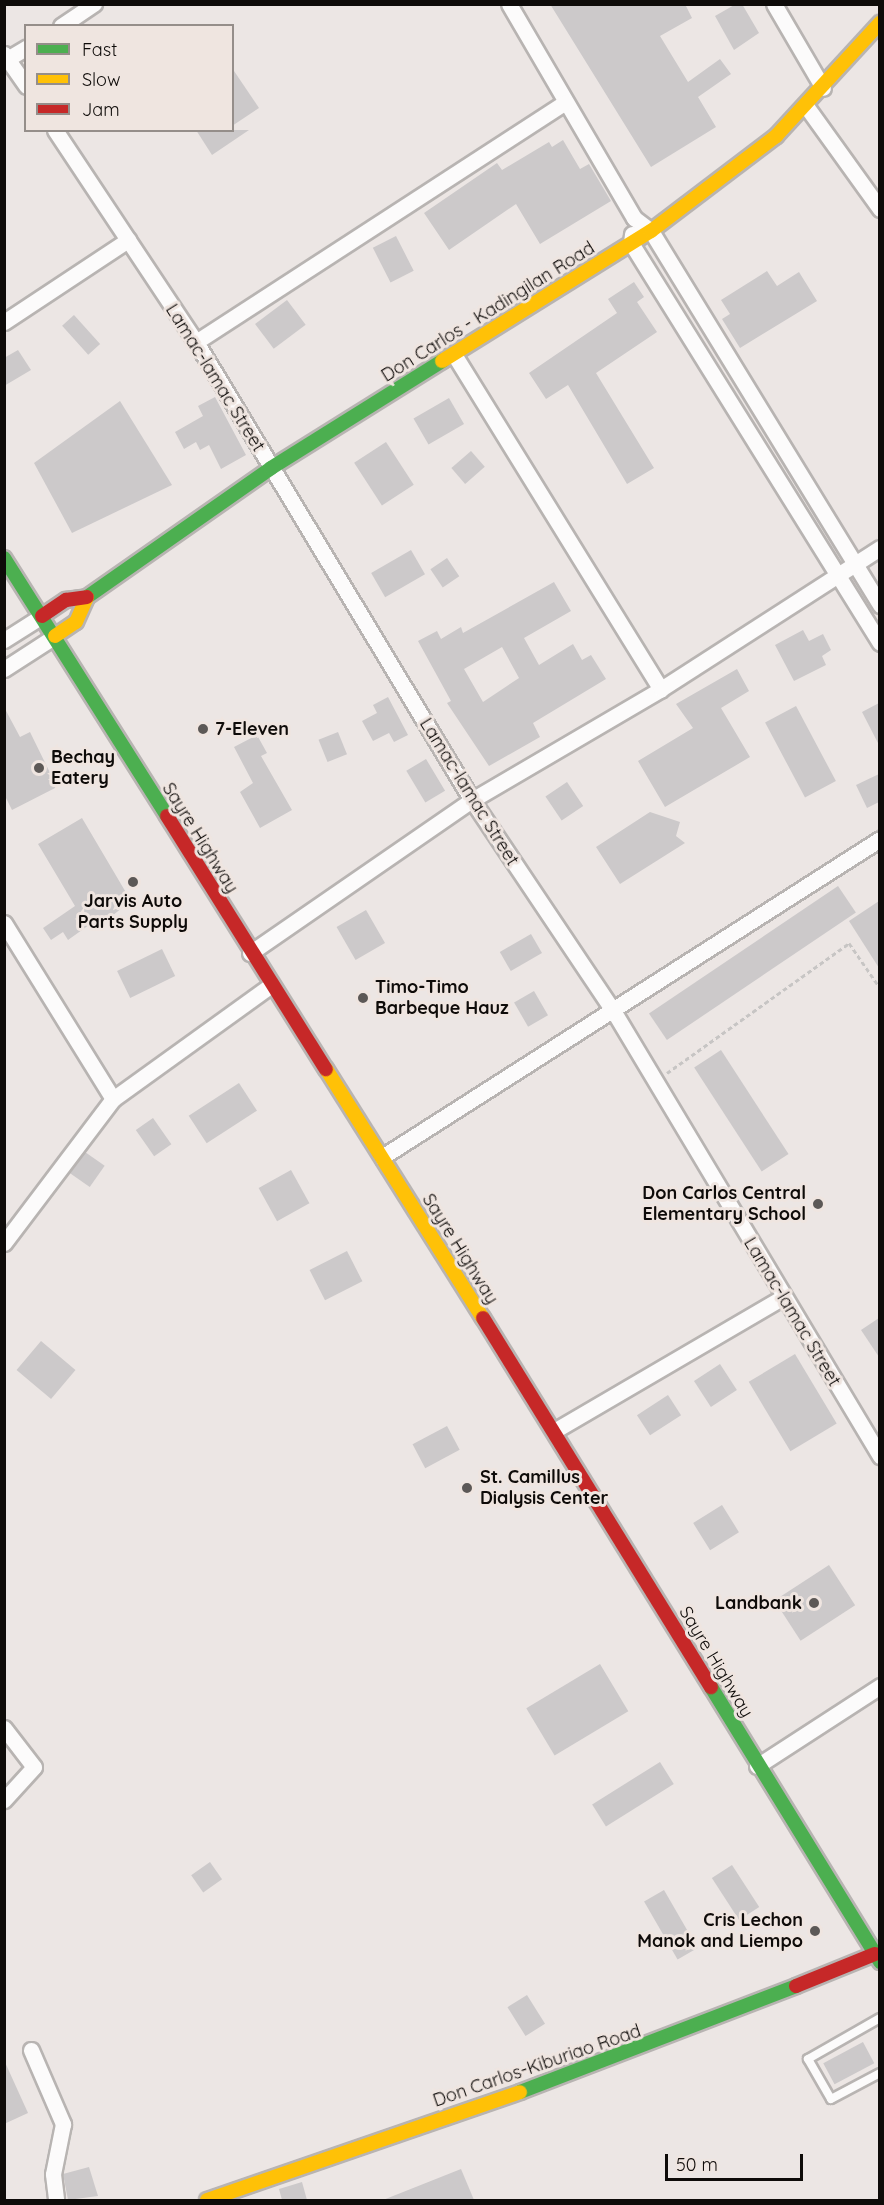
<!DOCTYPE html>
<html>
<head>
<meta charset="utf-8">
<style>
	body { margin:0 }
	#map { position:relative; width:884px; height:2205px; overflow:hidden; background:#ece6e4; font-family:Quicksand,sans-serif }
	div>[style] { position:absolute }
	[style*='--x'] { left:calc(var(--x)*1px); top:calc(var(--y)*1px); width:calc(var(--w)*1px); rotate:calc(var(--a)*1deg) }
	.building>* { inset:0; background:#ccc9ca; transform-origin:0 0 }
	.path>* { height:3px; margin-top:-1.5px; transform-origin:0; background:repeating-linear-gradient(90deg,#c7c5c4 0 4.5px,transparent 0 7.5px) }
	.roads { filter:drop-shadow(2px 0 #b8b4b2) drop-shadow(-2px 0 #b8b4b2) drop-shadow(0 2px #b8b4b2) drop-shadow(0 -2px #b8b4b2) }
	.lane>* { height:8px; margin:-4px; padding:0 4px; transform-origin:4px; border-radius:4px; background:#fcfbfb }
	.street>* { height:15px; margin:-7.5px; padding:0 7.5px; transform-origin:7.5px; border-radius:7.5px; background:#fcfbfb }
	.fast>* { height:14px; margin:-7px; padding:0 7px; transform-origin:7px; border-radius:7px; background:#4caf50 }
	.slow>* { height:14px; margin:-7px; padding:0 7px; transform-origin:7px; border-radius:7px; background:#ffc107 }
	.jam>* { height:14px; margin:-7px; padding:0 7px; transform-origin:7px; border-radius:7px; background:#c62828 }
	.dots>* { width:16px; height:16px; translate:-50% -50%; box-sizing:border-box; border:3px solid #efe5e0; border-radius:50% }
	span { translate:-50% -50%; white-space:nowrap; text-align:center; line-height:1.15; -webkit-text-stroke:6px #efe5e0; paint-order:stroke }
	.street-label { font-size:18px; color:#0e0b09 }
	.poi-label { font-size:18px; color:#0e0b09; font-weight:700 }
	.left { translate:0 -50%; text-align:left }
	.right { translate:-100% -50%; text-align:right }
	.frame { position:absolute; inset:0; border:6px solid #0e0b09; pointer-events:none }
	.legend { position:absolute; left:24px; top:24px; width:210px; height:108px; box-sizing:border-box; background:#efe5e0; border:2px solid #958e8a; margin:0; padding:8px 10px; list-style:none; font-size:18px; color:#0e0b09 }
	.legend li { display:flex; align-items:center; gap:12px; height:30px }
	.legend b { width:30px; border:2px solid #958e8a }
	.scale { position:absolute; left:665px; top:2154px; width:138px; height:27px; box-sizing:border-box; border:3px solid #0e0b09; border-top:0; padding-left:8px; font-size:18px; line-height:21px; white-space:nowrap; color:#0e0b09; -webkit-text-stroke:4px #efe5e0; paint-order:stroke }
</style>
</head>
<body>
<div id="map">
	<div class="building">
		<div style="clip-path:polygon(550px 4px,685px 4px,692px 18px,660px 36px,688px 82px,720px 59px,731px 74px,698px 97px,716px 127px,651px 167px)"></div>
		<div style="clip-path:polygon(736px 4px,742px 4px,759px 33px,734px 50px,715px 16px)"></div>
		<div style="clip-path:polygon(232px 68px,259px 108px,232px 126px)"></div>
		<div style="clip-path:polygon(196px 130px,249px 130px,212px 155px)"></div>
		<div style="clip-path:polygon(563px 140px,580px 169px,589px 164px,611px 201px,540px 244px,516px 204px,449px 250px,424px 213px,497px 163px,502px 170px,549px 142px,552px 147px)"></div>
		<div style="left:396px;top:236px;width:39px;height:26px;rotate:63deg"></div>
		<div style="clip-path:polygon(767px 271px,777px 286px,799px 272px,817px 301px,740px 348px,722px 319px,730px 314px,721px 300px)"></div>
		<div style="clip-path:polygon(634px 282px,644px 297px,637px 302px,657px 332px,596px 373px,654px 468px,627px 484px,568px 385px,546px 399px,529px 373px,617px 313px,608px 299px)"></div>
		<div style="left:287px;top:300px;width:31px;height:40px;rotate:53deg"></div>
		<div style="left:74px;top:315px;width:39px;height:16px;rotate:48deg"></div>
		<div style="clip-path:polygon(18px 350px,31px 370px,4px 386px,4px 358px)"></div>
		<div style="clip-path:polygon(215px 397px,246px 455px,221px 469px,209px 445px,200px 450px,196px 442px,184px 449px,175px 432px,203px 416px,198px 406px)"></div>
		<div style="left:449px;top:398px;width:30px;height:41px;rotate:60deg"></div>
		<div style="clip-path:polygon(120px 401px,172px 485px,72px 533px,34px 463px)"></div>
		<div style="left:386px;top:442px;width:51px;height:38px;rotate:57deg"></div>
		<div style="left:471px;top:451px;width:21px;height:26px;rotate:49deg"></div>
		<div style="left:411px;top:550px;width:28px;height:46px;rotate:60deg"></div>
		<div style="left:447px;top:558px;width:22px;height:20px;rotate:56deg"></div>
		<div style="clip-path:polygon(evenodd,554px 582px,571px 611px,524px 638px,539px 665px,573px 644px,582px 660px,591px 655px,606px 679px,533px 723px,540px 737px,489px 766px,447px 703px,451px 701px,418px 641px,437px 631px,441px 639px,461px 627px,463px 633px,554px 582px,502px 647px,519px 678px,483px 702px,464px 669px,502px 647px)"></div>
		<div style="clip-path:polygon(803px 630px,809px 641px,823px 634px,831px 650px,822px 656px,826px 665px,794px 681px,775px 645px)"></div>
		<div style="clip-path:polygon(737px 669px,749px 691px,721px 708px,750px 757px,665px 807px,638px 761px,693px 728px,676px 704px)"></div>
		<div style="clip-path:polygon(388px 697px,408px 735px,394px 742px,389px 733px,373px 741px,362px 721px,377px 713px,373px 705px)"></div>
		<div style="clip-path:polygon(879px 703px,879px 745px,862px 712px)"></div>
		<div style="left:796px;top:706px;width:85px;height:35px;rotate:62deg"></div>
		<div style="clip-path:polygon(4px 707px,20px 737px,30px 732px,57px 787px,12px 810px,4px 794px)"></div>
		<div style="left:338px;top:732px;width:24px;height:21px;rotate:68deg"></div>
		<div style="clip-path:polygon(257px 735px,267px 753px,261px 756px,292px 810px,260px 828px,240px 792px,253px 783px,234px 747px)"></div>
		<div style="left:426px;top:759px;width:37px;height:23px;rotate:59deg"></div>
		<div style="clip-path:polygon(879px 774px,879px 802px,867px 808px,856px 785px)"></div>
		<div style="left:567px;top:782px;width:29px;height:26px;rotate:56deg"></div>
		<div style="clip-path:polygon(650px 812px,680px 822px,676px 836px,685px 843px,620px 884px,596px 847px)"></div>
		<div style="clip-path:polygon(82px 818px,131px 901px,99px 926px,96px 920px,68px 940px,63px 932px,51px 940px,43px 928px,75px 906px,38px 844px)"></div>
		<div style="left:838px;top:886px;width:32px;height:228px;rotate:56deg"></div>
		<div style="clip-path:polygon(879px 901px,879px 968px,849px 921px)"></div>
		<div style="left:366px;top:910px;width:38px;height:34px;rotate:60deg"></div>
		<div style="left:531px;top:934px;width:22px;height:36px;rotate:60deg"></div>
		<div style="left:162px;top:949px;width:30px;height:50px;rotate:64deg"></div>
		<div style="left:534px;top:991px;width:28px;height:23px;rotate:60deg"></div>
		<div style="left:721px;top:1050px;width:124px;height:32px;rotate:57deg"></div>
		<div style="left:239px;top:1083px;width:33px;height:60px;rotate:57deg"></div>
		<div style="left:153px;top:1118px;width:32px;height:21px;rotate:55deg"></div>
		<div style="left:85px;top:1152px;width:24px;height:26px;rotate:35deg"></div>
		<div style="left:291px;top:1170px;width:38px;height:37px;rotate:61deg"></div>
		<div style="left:347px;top:1251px;width:34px;height:42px;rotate:63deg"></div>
		<div style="clip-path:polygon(879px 1318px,879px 1357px,861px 1330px)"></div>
		<div style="left:41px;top:1341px;width:45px;height:38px;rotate:40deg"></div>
		<div style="left:795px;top:1354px;width:81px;height:54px;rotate:59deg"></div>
		<div style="left:720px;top:1364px;width:31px;height:31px;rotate:57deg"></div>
		<div style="left:668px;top:1395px;width:24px;height:37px;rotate:57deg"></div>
		<div style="left:447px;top:1426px;width:27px;height:39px;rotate:62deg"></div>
		<div style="left:722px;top:1505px;width:32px;height:34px;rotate:58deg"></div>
		<div style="left:829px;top:1565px;width:48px;height:65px;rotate:57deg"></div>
		<div style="left:600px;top:1664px;width:55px;height:86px;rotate:59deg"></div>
		<div style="left:660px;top:1762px;width:26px;height:80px;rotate:58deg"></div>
		<div style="left:210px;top:1862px;width:21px;height:23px;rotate:55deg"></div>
		<div style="left:732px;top:1865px;width:50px;height:24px;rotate:57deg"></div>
		<div style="left:664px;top:1890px;width:67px;height:23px;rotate:60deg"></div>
		<div style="left:527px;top:1995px;width:34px;height:23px;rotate:58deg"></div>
		<div style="left:863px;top:2042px;width:24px;height:45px;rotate:62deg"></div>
		<div style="clip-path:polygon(4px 2060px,28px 2113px,4px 2124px)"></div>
		<div style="clip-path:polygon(89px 2167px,98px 2196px,68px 2200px,63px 2174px)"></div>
		<div style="clip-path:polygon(461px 2169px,474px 2200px,383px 2200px)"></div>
		<div style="clip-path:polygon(302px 2182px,307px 2200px,282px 2200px,279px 2189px)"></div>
	</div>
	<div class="path">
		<div style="--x:667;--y:1073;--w:224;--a:-35.5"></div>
		<div style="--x:849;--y:943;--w:55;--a:55.4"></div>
	</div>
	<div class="roads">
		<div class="lane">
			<div style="--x:880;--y:2018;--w:83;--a:150.3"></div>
			<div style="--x:808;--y:2059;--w:46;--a:60.1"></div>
			<div style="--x:831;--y:2099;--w:55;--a:-28"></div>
		</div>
		<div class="street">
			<div style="--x:509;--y:4;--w:248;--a:59.7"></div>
			<div style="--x:634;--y:218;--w:21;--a:37"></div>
			<div style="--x:651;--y:231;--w:439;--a:58.5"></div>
			<div style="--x:774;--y:4;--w:97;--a:59.7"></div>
			<div style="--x:61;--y:26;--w:40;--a:-34"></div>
			<div style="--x:4;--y:54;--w:39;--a:55"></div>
			<div style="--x:4;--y:61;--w:26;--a:-31"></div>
			<div style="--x:806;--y:106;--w:127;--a:54.3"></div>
			<div style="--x:55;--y:130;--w:255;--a:56.4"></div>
			<div style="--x:196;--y:342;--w:535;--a:58.93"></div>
			<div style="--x:472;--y:800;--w:255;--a:56.2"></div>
			<div style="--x:614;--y:1012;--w:518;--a:59.07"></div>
			<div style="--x:632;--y:234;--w:9;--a:96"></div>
			<div style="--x:631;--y:243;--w:471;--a:58.1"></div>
			<div style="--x:4;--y:322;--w:149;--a:-33.5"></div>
			<div style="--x:196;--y:342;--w:440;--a:-33"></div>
			<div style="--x:455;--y:356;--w:392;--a:58.3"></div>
			<div style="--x:4;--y:640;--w:45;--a:-32.3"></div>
			<div style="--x:4;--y:669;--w:61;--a:-32.9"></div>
			<div style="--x:4;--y:923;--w:207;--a:58.2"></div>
			<div style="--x:250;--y:953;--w:270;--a:-34.6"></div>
			<div style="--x:472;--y:800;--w:219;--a:-30.4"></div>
			<div style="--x:661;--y:689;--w:260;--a:-32.8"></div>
			<div style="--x:382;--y:1157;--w:591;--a:-32.56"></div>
			<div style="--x:4;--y:1243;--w:181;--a:-52.9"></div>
			<div style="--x:113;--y:1099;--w:195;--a:-35.8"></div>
			<div style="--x:554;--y:1431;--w:264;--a:-30.3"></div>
			<div style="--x:4;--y:1728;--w:49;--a:52.4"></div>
			<div style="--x:34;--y:1767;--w:45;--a:132.3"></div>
			<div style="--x:757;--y:1766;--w:147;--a:-33"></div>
			<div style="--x:31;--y:2050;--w:81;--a:66.6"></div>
			<div style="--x:63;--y:2124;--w:51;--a:101.3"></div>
			<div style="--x:53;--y:2174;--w:26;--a:83"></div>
		</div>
		<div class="fast">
			<div style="--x:4;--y:558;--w:305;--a:57.7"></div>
			<div style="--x:87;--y:597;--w:225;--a:-35"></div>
			<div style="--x:271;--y:468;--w:202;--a:-32"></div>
			<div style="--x:711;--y:1687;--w:323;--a:58.4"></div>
			<div style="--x:520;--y:2092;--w:296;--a:-21"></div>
		</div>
		<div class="slow">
			<div style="--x:442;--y:361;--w:246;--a:-31.9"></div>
			<div style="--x:651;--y:231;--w:157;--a:-37.2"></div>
			<div style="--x:776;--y:136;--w:154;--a:-47.4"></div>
			<div style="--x:55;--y:636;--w:25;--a:-34"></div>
			<div style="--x:76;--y:622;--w:27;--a:-66"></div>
			<div style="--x:326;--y:1069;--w:294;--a:57.8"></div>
			<div style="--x:207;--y:2200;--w:331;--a:-19"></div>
		</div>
		<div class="jam">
			<div style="--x:42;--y:616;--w:29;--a:-34"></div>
			<div style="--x:66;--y:600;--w:21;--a:-8"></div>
			<div style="--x:167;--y:816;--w:299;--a:57.9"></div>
			<div style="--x:483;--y:1318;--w:434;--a:58.3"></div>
			<div style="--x:796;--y:1986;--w:85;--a:-22.1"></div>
		</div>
	</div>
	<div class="dots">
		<div style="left:203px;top:729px;background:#5c5856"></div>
		<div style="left:39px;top:768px;background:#5c5856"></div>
		<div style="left:133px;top:882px;background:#5c5856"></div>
		<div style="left:363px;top:998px;background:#5c5856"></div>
		<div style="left:818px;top:1204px;background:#5c5856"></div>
		<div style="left:467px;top:1488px;background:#5c5856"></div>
		<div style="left:814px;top:1603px;background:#5c5856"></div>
		<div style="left:815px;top:1931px;background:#5c5856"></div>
	</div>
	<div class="street-label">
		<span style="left:488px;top:312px;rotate:-32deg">Don Carlos - Kadingilan Road</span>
		<span style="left:215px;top:378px;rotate:58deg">Lamac-lamac Street</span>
		<span style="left:469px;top:792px;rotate:58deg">Lamac-lamac Street</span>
		<span style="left:200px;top:838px;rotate:58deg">Sayre Highway</span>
		<span style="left:460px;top:1249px;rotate:58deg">Sayre Highway</span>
		<span style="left:792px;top:1312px;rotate:59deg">Lamac-lamac Street</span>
		<span style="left:716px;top:1662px;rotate:59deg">Sayre Highway</span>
		<span style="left:537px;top:2066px;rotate:-19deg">Don Carlos-Kiburiao Road</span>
	</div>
	<div class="poi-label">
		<span class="left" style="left:215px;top:729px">7-Eleven</span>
		<span class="left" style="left:51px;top:768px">Bechay<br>Eatery</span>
		<span style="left:133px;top:912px">Jarvis Auto<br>Parts Supply</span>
		<span class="left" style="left:375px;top:998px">Timo-Timo<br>Barbeque Hauz</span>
		<span class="right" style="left:806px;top:1204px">Don Carlos Central<br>Elementary School</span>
		<span class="left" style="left:480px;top:1488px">St. Camillus<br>Dialysis Center</span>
		<span class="right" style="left:802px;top:1603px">Landbank</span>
		<span class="right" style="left:803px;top:1931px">Cris Lechon<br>Manok and Liempo</span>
	</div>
	<div class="frame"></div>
	<ul class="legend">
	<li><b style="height:8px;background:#4caf50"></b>Fast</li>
	<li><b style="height:8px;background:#ffc107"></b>Slow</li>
	<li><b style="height:8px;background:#c62828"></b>Jam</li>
	</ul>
	<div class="scale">50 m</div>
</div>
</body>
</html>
